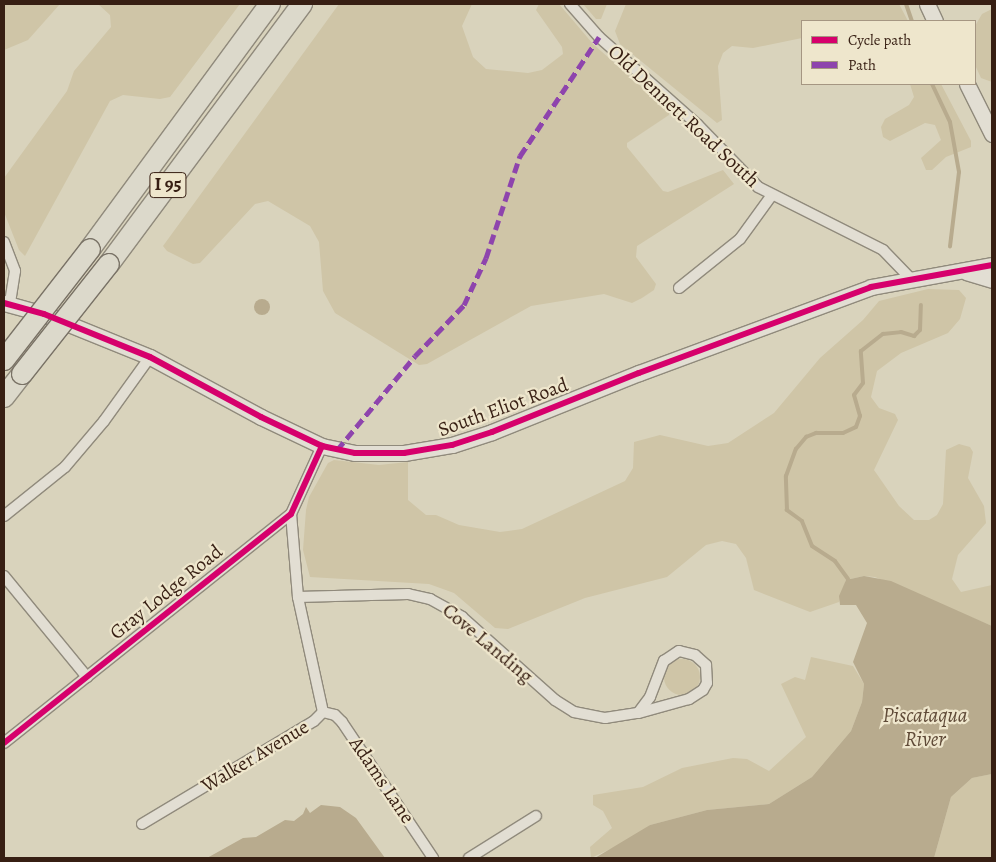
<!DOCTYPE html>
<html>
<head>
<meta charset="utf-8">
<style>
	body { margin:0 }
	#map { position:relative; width:996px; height:862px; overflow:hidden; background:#d9d3bc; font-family:Alegreya,serif }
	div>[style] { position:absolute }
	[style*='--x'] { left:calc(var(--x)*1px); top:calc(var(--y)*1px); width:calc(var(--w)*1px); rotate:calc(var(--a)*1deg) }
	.green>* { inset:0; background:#cfc5a7 }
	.round { border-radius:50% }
	.water>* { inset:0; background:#b8ab8e }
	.stream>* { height:4px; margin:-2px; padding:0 2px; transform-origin:2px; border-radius:2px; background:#b8ab8e }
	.roads { filter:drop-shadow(1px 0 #908a7c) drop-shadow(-1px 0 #908a7c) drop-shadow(0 1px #908a7c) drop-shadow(0 -1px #908a7c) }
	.street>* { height:10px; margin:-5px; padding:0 5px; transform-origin:5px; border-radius:5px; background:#e2ded3 }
	.secondary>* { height:15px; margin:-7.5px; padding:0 7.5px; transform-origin:7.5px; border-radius:7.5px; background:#e2ded3 }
	.highway>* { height:20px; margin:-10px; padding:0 10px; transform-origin:10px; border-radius:10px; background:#dcd9cb }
	.bridges { filter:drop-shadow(1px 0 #797266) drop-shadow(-1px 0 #797266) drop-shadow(0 1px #797266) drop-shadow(0 -1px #797266) }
	.highway-bridge>* { height:20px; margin:-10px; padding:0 10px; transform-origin:10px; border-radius:10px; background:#dcd9cb }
	.quiet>* { height:5px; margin-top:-2.5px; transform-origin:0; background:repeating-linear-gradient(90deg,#8e44ad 0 10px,transparent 0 15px) }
	.cycleway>* { height:6px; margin:-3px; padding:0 3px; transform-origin:3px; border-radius:3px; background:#d6006c }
	span { translate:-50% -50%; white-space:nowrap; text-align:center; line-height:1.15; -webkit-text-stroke:4.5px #eee6cc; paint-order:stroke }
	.shield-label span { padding:1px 4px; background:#eee6cc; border:1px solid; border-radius:4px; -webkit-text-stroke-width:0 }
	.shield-label { font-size:19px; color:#371f13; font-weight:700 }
	.street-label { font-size:20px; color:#371f13 }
	.water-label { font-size:21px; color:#5f4a37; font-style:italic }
	.frame { position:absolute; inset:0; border:5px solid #371f13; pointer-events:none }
	.legend { position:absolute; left:801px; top:20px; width:175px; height:65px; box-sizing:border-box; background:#eee6cc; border:1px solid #a59682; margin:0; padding:6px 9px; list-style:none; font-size:15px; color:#371f13 }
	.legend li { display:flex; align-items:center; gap:10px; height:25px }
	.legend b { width:25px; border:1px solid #a59682 }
</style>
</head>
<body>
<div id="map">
	<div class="green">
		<div style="clip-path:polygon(4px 4px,60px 4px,28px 40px,4px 50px)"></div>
		<div style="clip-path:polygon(98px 4px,240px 4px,170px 97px,160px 99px,123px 95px,110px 101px,25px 256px,19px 250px,4px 212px,4px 178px,67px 91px,74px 71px,111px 27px,110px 15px)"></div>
		<div style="clip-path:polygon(339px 4px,472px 4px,462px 26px,473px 57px,486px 69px,528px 73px,542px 70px,563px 54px,562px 47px,536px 10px,539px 4px,559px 4px,593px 44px,669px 111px,669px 115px,627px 143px,627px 147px,663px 191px,668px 192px,723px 170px,734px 184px,637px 246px,636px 257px,656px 284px,654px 290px,642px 298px,632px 303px,604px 294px,531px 306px,427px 364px,419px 365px,335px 313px,323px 291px,319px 242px,310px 226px,268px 201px,255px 204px,200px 263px,193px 264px,167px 251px,163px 246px)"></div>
		<div style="clip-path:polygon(583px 4px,607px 4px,601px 19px,596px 19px)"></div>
		<div style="clip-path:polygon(626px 4px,899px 4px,908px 21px,802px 21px,802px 38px,753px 48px,732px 46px,723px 53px,718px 66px,722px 120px,717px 123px,620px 44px,615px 31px)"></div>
		<div style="clip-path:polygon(992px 9px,992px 82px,981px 78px,975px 65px,975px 26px,982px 14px)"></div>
		<div style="clip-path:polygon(910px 84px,941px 84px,971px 141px,971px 147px,946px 157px,932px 170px,926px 170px,921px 158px,941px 140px,935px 125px,925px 123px,890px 141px,883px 137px,881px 127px,885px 119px,909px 105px,914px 97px)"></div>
		<div style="clip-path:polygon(928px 289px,959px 290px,966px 298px,960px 319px,948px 333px,901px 353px,877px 371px,871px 397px,879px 408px,895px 414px,898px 420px,874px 470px,899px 506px,914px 520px,929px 520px,937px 515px,943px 504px,946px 450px,959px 444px,970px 447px,973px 452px,968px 478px,984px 506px,986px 523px,958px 555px,952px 579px,961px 592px,992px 585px,992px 626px,875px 577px,864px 576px,846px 580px,839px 602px,810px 612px,754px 590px,746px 558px,736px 544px,722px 541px,706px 545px,667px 577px,585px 598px,508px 629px,495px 628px,454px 593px,429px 584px,310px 577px,303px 550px,306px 510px,309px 497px,328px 463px,334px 460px,379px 465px,408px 462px,408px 500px,426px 515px,436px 515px,459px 525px,500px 532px,522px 529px,625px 481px,633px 468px,634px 442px,660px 435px,708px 446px,728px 443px,774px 413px,820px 358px,863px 320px,879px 301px)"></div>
		<div style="clip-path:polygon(811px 657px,853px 666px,864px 684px,862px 702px,851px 731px,812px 777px,769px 804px,707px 810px,650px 825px,632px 839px,591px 858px,590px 847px,612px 828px,603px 811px,593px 805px,593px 795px,643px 787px,682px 768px,733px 758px,747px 759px,769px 771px,806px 737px,781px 684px,795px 677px,805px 680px)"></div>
		<div class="round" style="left:664px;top:659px;width:36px;height:36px"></div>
		<div style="clip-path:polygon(992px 774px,992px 858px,934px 858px,951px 797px,972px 778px)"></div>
	</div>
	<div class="water">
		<div class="round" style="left:254px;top:299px;width:16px;height:16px"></div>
		<div style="clip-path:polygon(864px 576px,891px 581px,992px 626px,992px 774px,972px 778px,951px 797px,934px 858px,595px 858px,650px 825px,707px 810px,769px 804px,812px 777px,851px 731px,862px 702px,864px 684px,853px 662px,867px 623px,856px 605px,840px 605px,839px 596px,846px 580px)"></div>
		<div style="clip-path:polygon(321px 805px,340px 807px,356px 818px,385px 858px,207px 858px,243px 838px,256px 837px,285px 820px,294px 821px,303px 814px,306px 807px,310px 813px)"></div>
	</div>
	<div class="stream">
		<div style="--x:906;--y:4;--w:18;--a:71"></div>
		<div style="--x:932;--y:84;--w:42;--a:64.7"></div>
		<div style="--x:950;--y:122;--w:51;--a:79.8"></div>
		<div style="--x:959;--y:172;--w:75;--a:96.9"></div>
		<div style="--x:848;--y:579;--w:22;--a:-126"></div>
		<div style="--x:835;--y:561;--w:27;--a:-147"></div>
		<div style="--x:812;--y:546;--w:27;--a:-112"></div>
		<div style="--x:802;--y:521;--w:19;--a:-144"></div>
		<div style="--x:787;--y:510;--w:34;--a:-92"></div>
		<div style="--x:786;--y:476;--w:29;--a:-70"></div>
		<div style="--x:796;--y:449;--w:16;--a:-50"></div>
		<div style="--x:806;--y:437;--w:11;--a:-22"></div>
		<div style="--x:816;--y:433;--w:27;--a:0"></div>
		<div style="--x:843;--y:433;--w:14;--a:-25"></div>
		<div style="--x:856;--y:427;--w:12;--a:-70"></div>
		<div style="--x:860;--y:416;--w:22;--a:-106"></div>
		<div style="--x:854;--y:395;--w:15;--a:-53"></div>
		<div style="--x:863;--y:383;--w:32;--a:-94"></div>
		<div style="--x:861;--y:351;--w:28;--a:-38"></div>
		<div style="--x:883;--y:334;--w:18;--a:-6"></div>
		<div style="--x:901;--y:332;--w:14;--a:17"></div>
		<div style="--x:914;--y:336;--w:8;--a:-45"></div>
		<div style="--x:920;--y:330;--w:25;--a:-88"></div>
	</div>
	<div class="roads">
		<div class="street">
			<div style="--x:570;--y:4;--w:44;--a:48.7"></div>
			<div style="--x:599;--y:37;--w:132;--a:41.6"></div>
			<div style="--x:698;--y:125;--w:86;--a:45.9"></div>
			<div style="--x:758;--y:187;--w:140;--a:26.7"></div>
			<div style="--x:883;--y:250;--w:39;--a:46"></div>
			<div style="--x:4;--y:242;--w:31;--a:69"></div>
			<div style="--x:15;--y:271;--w:33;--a:99"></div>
			<div style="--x:679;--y:288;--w:78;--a:-38.8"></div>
			<div style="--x:740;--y:239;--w:54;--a:-54"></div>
			<div style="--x:4;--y:516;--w:78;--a:-38.8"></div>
			<div style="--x:65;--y:467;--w:60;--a:-49.7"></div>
			<div style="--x:104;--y:421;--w:79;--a:-54.3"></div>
			<div style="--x:4;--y:576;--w:131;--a:50.6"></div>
			<div style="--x:298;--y:597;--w:110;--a:-1.6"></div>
			<div style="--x:408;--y:594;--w:23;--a:13"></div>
			<div style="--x:430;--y:599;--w:37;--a:29"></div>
			<div style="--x:462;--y:617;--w:125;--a:41.7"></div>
			<div style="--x:555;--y:700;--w:22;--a:32"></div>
			<div style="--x:574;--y:712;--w:32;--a:11"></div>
			<div style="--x:605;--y:718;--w:33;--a:-9"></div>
			<div style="--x:679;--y:651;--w:16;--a:14"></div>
			<div style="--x:695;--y:655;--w:15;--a:42"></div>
			<div style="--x:706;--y:665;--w:18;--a:87"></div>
			<div style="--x:707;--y:683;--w:8;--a:120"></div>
			<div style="--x:703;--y:690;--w:17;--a:147"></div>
			<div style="--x:689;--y:699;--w:53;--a:164.6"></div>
			<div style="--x:638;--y:713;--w:20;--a:-53"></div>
			<div style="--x:650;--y:697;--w:39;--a:-69"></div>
			<div style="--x:664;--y:661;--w:18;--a:-34"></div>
			<div style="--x:323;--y:712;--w:12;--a:14"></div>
			<div style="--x:335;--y:715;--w:10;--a:45"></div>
			<div style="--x:342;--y:722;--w:164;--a:56.2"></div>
			<div style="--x:4;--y:743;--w:367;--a:-38.6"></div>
			<div style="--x:291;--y:514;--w:75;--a:-65.5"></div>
			<div style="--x:142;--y:824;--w:200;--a:-30.9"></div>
			<div style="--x:314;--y:721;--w:13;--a:-45"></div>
			<div style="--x:323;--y:712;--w:118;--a:-102.3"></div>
			<div style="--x:298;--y:597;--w:83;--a:-94.8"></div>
			<div style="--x:469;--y:858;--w:79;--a:-32.1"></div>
		</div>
		<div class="secondary">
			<div style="--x:927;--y:4;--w:19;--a:65"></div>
			<div style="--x:967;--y:84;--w:56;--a:63.4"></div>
			<div style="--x:966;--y:272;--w:27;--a:17"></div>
			<div style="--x:4;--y:303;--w:41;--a:15.4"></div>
			<div style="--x:44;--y:314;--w:114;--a:22.1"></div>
			<div style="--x:150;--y:357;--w:126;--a:28.4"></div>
			<div style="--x:261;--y:417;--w:68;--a:25.4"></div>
			<div style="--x:322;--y:446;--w:34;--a:12"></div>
			<div style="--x:355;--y:453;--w:49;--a:0"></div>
			<div style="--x:404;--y:453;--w:49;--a:-9.5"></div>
			<div style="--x:452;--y:445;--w:42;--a:-18"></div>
			<div style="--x:492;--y:432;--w:158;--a:-21.9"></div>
			<div style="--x:639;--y:373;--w:247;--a:-20.3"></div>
			<div style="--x:871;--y:287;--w:123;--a:-10.3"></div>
		</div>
		<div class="highway">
			<div style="--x:90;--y:249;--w:304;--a:-53.7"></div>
			<div style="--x:109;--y:264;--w:324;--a:-53.4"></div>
			<div style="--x:4;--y:397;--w:29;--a:-52"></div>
		</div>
	</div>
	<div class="bridges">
		<div class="highway-bridge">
			<div style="--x:4;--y:360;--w:140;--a:-52.2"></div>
			<div style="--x:22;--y:374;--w:140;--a:-51.7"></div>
		</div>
	</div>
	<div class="quiet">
		<div style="--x:337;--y:450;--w:122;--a:-50.3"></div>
		<div style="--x:415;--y:356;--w:71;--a:-46.1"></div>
		<div style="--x:464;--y:305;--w:52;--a:-64.9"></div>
		<div style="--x:486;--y:258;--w:108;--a:-71.6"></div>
		<div style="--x:520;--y:156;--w:143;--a:-56.4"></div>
	</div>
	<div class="cycleway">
		<div style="--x:4;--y:303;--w:41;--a:15.4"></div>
		<div style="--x:44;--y:314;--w:114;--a:22.1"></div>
		<div style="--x:150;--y:357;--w:126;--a:28.4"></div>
		<div style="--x:261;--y:417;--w:68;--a:25.4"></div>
		<div style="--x:322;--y:446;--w:34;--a:12"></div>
		<div style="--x:355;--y:453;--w:49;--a:0"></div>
		<div style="--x:404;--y:453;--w:49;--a:-9.5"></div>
		<div style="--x:452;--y:445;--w:42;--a:-18"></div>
		<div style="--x:492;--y:432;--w:158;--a:-21.9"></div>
		<div style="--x:639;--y:373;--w:247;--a:-20.3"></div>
		<div style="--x:871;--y:287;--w:123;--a:-10.3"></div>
		<div style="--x:4;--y:743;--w:367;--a:-38.6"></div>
		<div style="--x:291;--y:514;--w:75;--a:-65.5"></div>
	</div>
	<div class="shield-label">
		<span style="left:168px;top:185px">I 95</span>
	</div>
	<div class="street-label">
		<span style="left:684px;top:116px;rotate:43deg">Old Dennett Road South</span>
		<span style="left:503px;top:407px;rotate:-20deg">South Eliot Road</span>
		<span style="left:166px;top:592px;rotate:-39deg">Gray Lodge Road</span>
		<span style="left:488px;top:643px;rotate:40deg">Cove Landing</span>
		<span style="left:255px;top:756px;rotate:-31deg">Walker Avenue</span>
		<span style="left:382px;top:780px;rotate:56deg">Adams Lane</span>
	</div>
	<div class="water-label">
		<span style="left:925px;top:727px">Piscataqua<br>River</span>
	</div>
	<div class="frame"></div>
	<ul class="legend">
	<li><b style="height:6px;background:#d6006c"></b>Cycle path</li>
	<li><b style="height:6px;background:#8e44ad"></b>Path</li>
	</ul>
</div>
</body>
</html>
